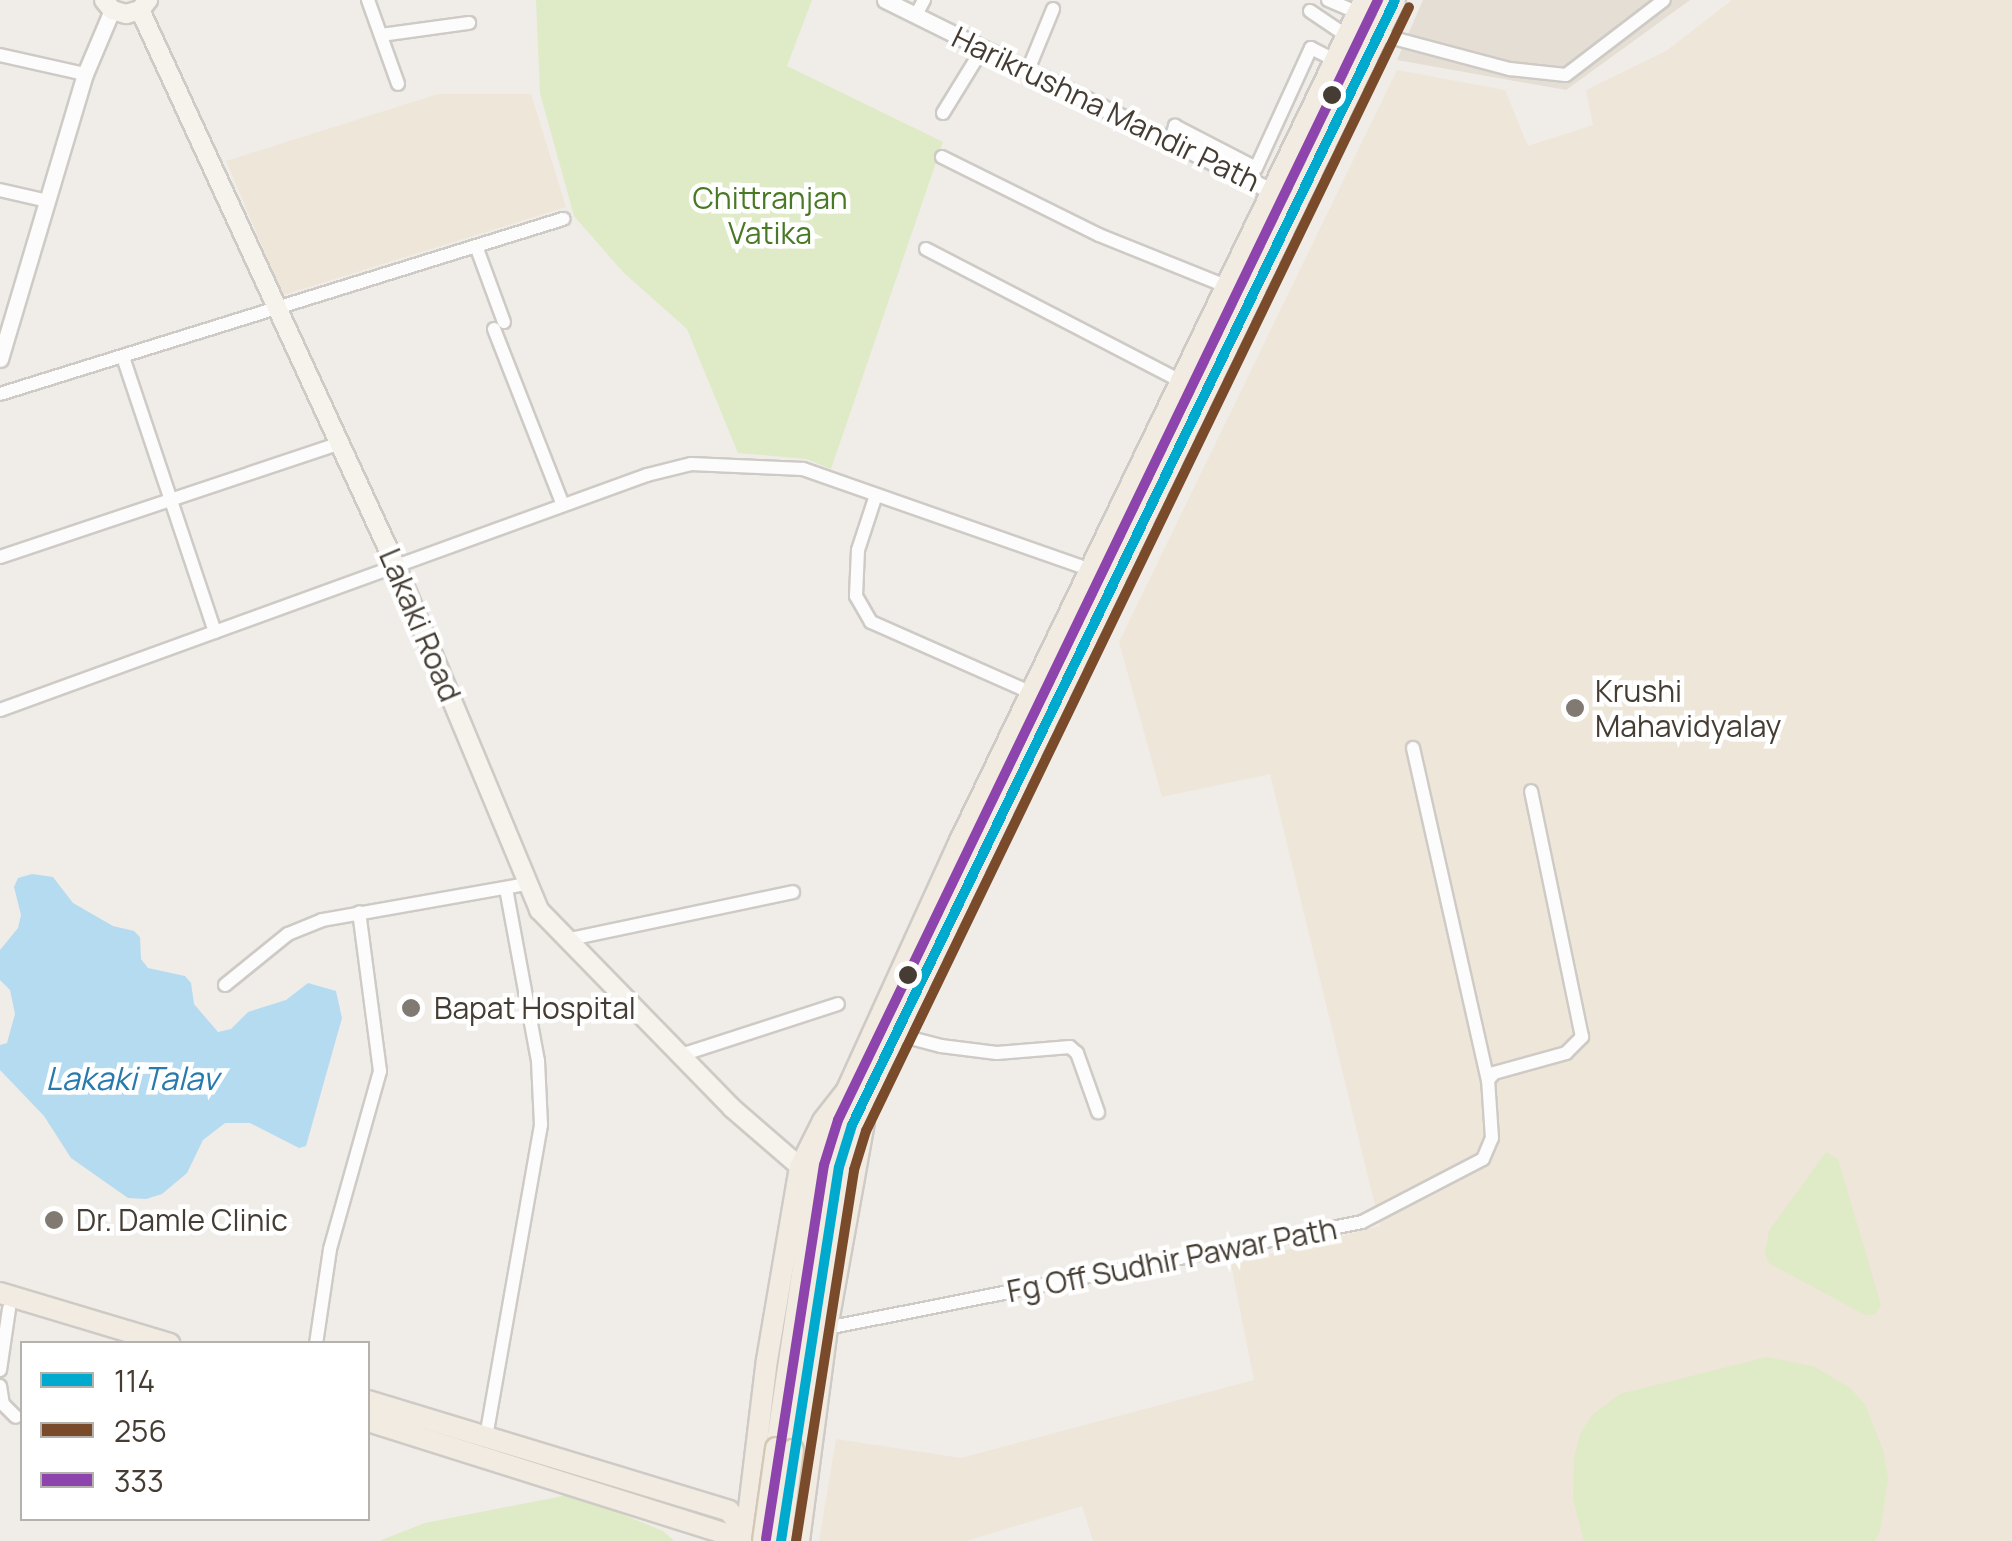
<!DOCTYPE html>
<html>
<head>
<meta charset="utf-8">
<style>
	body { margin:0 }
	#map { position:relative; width:2012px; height:1541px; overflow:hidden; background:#f0ece8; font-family:Manrope,sans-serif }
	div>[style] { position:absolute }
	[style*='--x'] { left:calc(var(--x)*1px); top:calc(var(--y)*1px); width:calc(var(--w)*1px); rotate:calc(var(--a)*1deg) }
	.residential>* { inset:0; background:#e4ded4 }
	.education>* { inset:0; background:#eee6d9 }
	.green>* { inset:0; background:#deebc6 }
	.water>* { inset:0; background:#b5dbf0 }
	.roads { filter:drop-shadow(2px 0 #cecac5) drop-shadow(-2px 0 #cecac5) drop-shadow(0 2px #cecac5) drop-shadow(0 -2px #cecac5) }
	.minor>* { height:12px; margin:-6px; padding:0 6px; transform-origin:6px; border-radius:6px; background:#fdfcfc }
	.tertiary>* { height:15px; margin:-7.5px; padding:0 7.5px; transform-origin:7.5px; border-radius:7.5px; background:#fdfcfc }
	.secondary>* { height:18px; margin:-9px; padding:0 9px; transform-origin:9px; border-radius:9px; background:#f6f3ed }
	.primary>* { height:20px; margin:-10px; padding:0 10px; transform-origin:10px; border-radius:10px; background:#f1ebe2 }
	.bridges { filter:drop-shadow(2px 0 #d3c8b4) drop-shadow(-2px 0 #d3c8b4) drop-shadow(0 2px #d3c8b4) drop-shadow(0 -2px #d3c8b4) }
	.primary-bridge>* { height:20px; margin:-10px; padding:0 10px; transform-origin:10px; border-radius:10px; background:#f1ebe2 }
	.bus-1>* { height:10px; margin:-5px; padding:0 5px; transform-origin:5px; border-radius:5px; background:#00a9ce }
	.bus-2>* { height:10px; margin:-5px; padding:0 5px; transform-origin:5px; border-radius:5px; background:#7a4b2a }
	.bus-3>* { height:10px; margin:-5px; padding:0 5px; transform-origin:5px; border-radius:5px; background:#8e44ad }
	.dots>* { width:28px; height:28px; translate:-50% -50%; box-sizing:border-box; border:5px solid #fff; border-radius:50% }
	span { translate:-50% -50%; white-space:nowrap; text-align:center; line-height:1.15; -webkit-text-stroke:9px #fff; paint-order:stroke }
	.street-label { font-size:30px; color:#453d33 }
	.park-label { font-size:30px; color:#487924 }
	.poi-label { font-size:30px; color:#453d33 }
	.left { translate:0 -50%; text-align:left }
	.water-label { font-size:32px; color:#277aad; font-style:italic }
	.legend { position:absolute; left:20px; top:1341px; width:350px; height:180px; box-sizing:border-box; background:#fff; border:2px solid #b5b1ad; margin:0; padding:12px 18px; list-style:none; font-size:30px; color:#453d33 }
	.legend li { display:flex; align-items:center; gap:20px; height:50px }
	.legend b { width:50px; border:2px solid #b5b1ad }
</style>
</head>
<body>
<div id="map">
	<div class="residential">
		<div style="clip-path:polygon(1423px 0,1690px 0,1566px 90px,1397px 60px)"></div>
	</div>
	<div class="education">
		<div style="clip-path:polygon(1732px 0,2012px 0,2012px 1541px,1093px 1541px,1082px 1506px,966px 1541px,819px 1541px,836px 1439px,961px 1458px,1254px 1380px,1231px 1264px,1380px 1226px,1270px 774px,1162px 797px,1119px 642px,1397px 70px,1505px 90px,1528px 146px,1593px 125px,1586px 90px,1666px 51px)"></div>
		<div style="clip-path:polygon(438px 94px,531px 94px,566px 207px,283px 295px,226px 161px)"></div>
	</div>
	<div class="green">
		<div style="clip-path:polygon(536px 0,812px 0,787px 66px,943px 142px,831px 469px,806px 459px,738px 453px,687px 329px,623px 272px,574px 216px,540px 93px)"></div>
		<div style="clip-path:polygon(1826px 1152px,1838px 1159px,1881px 1305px,1874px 1315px,1865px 1315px,1769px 1263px,1765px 1255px,1769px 1231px)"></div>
		<div style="clip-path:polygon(1767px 1357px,1815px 1367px,1850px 1388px,1865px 1405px,1883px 1450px,1888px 1478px,1880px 1532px,1874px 1541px,1584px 1541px,1573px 1499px,1574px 1458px,1580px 1434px,1592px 1415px,1620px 1394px)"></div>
		<div style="clip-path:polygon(573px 1494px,663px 1531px,674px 1541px,379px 1541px,425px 1523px)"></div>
	</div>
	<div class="water">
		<div style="clip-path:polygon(32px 874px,53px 877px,73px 903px,113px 926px,134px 931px,140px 937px,141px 959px,148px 968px,185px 976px,191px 983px,194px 1004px,218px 1032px,231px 1029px,248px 1012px,286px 1000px,308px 983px,336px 991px,342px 1018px,306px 1146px,299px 1148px,250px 1123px,225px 1123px,203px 1140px,187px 1173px,162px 1194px,146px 1199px,128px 1198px,71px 1158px,44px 1116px,0 1070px,0 1045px,7px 1043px,15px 1014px,10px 990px,0 980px,0 950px,18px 928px,21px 915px,14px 887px,18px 878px)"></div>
	</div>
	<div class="roads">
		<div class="minor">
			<div style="--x:368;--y:0;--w:89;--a:70.3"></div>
			<div style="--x:1328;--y:0;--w:33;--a:23"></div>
			<div style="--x:1310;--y:11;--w:45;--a:34"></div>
			<div style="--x:916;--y:15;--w:17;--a:-62"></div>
			<div style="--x:1378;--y:34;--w:137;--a:14.9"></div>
			<div style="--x:1510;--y:69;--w:56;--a:6.1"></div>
			<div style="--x:1566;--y:75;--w:123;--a:-37.4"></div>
			<div style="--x:381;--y:35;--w:89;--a:-7.8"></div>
			<div style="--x:0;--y:55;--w:87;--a:12.6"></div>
			<div style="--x:1028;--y:70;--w:66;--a:-67.7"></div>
			<div style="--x:943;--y:113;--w:76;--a:-58.4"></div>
			<div style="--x:1171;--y:141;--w:16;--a:-75"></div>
			<div style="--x:1175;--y:126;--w:91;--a:27.4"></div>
			<div style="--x:1256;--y:168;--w:132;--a:-65.4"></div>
			<div style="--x:1311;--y:48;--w:27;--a:27"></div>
			<div style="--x:942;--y:157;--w:175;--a:26.4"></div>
			<div style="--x:1099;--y:235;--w:137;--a:21.9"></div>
			<div style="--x:0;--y:190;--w:49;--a:12.9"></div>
			<div style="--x:476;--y:246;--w:81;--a:69.8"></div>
			<div style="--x:926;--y:249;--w:287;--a:27.4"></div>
			<div style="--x:494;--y:329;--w:189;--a:68.6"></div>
			<div style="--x:123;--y:357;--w:290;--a:71.5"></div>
			<div style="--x:0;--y:394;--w:590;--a:-17.27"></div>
			<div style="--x:876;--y:495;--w:58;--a:108.1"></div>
			<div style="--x:858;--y:550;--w:46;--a:92.5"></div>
			<div style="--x:856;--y:596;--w:30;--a:60"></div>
			<div style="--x:871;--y:622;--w:176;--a:23.8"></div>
			<div style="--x:0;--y:557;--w:356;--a:-18.5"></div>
			<div style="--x:0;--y:710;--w:688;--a:-19.96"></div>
			<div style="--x:647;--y:475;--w:45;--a:-14"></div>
			<div style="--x:691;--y:464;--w:112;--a:2.6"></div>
			<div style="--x:803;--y:469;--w:305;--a:19.3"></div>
			<div style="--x:1413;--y:748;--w:340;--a:77.3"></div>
			<div style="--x:566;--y:940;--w:232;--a:-11.9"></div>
			<div style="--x:225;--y:985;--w:81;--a:-39"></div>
			<div style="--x:288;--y:934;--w:37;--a:-22"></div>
			<div style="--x:322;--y:920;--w:208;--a:-10"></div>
			<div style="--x:899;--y:1035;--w:43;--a:14.7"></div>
			<div style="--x:941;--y:1046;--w:56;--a:7.1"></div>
			<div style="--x:997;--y:1053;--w:73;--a:-4.7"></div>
			<div style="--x:1070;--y:1047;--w:9;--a:41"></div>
			<div style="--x:1077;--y:1053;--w:63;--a:70.4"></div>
			<div style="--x:678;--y:1056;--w:168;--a:-18"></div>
			<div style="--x:827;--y:1328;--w:545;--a:-11.21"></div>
			<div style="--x:1362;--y:1222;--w:136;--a:-27.5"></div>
			<div style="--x:1483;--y:1159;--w:23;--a:-67"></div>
			<div style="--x:1492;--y:1138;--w:58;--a:-93.9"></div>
			<div style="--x:1488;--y:1080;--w:9;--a:-49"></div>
			<div style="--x:1494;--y:1073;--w:75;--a:-15.5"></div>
			<div style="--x:1566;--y:1053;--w:23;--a:-45"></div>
			<div style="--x:1582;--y:1037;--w:251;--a:-101.7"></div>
			<div style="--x:316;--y:1344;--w:96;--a:-81.6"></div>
			<div style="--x:330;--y:1249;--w:185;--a:-74.3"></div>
			<div style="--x:380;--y:1071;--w:160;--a:-97.5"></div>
			<div style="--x:0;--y:1370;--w:62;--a:-81.6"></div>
			<div style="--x:0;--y:1386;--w:18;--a:81"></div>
			<div style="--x:3;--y:1404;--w:18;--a:45"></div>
			<div style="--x:486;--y:1437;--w:317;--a:-80"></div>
			<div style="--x:541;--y:1125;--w:64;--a:-92.7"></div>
			<div style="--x:538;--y:1061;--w:175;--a:-100.5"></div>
		</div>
		<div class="tertiary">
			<div style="--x:885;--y:0;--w:432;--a:26.3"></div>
			<div style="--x:0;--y:359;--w:297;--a:-73.4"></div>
			<div style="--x:85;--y:74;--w:69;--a:-67.1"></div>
		</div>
		<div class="secondary">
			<div style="--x:104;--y:0;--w:13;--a:51"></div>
			<div style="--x:112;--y:10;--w:15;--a:16"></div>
			<div style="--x:126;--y:14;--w:15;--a:-16"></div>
			<div style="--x:140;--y:10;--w:13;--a:-51"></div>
			<div style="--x:140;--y:10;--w:612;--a:65.28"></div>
			<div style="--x:396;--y:566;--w:373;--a:67.4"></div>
			<div style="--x:539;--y:910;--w:277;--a:45.7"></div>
			<div style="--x:732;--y:1108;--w:90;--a:40.9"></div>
		</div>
		<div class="primary">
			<div style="--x:0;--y:1293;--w:177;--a:16.7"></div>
			<div style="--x:368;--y:1401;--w:377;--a:16.9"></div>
			<div style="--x:729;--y:1511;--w:35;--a:51"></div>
			<div style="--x:368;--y:1421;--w:375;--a:17.5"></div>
			<div style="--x:726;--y:1534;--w:20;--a:0"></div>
			<div style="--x:776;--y:1448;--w:291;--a:-81.5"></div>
			<div style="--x:819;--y:1160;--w:26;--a:-67"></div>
			<div style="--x:793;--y:1450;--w:287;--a:-80.8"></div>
			<div style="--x:839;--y:1167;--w:44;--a:-72.8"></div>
			<div style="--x:852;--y:1125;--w:1249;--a:-64.23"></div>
			<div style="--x:745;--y:1541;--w:182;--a:-83.1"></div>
			<div style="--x:767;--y:1360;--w:196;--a:-80.3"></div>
			<div style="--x:800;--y:1167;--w:51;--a:-63.4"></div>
			<div style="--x:823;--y:1121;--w:37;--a:-52"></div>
			<div style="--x:846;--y:1092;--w:271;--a:-65.6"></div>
			<div style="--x:958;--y:845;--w:937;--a:-64.34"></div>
			<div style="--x:799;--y:1541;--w:215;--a:-82.5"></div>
			<div style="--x:827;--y:1328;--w:208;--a:-79.8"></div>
		</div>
	</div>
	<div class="bridges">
		<div class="primary-bridge">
			<div style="--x:763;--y:1541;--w:94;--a:-82"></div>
			<div style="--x:781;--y:1541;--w:92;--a:-82.5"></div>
		</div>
	</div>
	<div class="bus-1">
		<div style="--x:781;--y:1541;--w:378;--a:-81.2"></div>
		<div style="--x:839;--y:1167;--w:44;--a:-72.8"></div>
		<div style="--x:852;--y:1125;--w:1249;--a:-64.23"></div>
	</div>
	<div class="bus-2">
		<div style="--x:796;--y:1541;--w:376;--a:-81.1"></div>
		<div style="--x:854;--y:1170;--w:41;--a:-72.9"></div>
		<div style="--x:866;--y:1131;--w:1248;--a:-64.21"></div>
	</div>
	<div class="bus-3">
		<div style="--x:766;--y:1539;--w:378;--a:-81.2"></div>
		<div style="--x:824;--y:1165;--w:47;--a:-72.7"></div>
		<div style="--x:838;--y:1120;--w:1243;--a:-64.26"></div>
	</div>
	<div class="dots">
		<div style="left:1332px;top:95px;background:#453d33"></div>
		<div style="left:1575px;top:708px;background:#817a72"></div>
		<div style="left:908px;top:975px;background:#453d33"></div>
		<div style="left:411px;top:1008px;background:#817a72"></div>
		<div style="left:54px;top:1220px;background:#817a72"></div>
	</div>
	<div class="street-label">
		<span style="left:1106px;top:109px;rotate:26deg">Harikrushna Mandir Path</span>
		<span style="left:420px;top:625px;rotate:67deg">Lakaki Road</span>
		<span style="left:1172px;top:1260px;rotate:-11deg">Fg Off Sudhir Pawar Path</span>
	</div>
	<div class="park-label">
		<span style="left:770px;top:215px">Chittranjan<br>Vatika</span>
	</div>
	<div class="poi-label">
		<span class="left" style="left:1595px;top:708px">Krushi<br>Mahavidyalay</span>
		<span class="left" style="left:434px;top:1008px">Bapat Hospital</span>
		<span class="left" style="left:76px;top:1220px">Dr. Damle Clinic</span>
	</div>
	<div class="water-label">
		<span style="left:132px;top:1078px">Lakaki Talav</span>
	</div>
	<ul class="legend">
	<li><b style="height:12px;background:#00a9ce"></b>114</li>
	<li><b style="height:12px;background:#7a4b2a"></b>256</li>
	<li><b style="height:12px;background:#8e44ad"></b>333</li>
	</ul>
</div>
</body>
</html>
